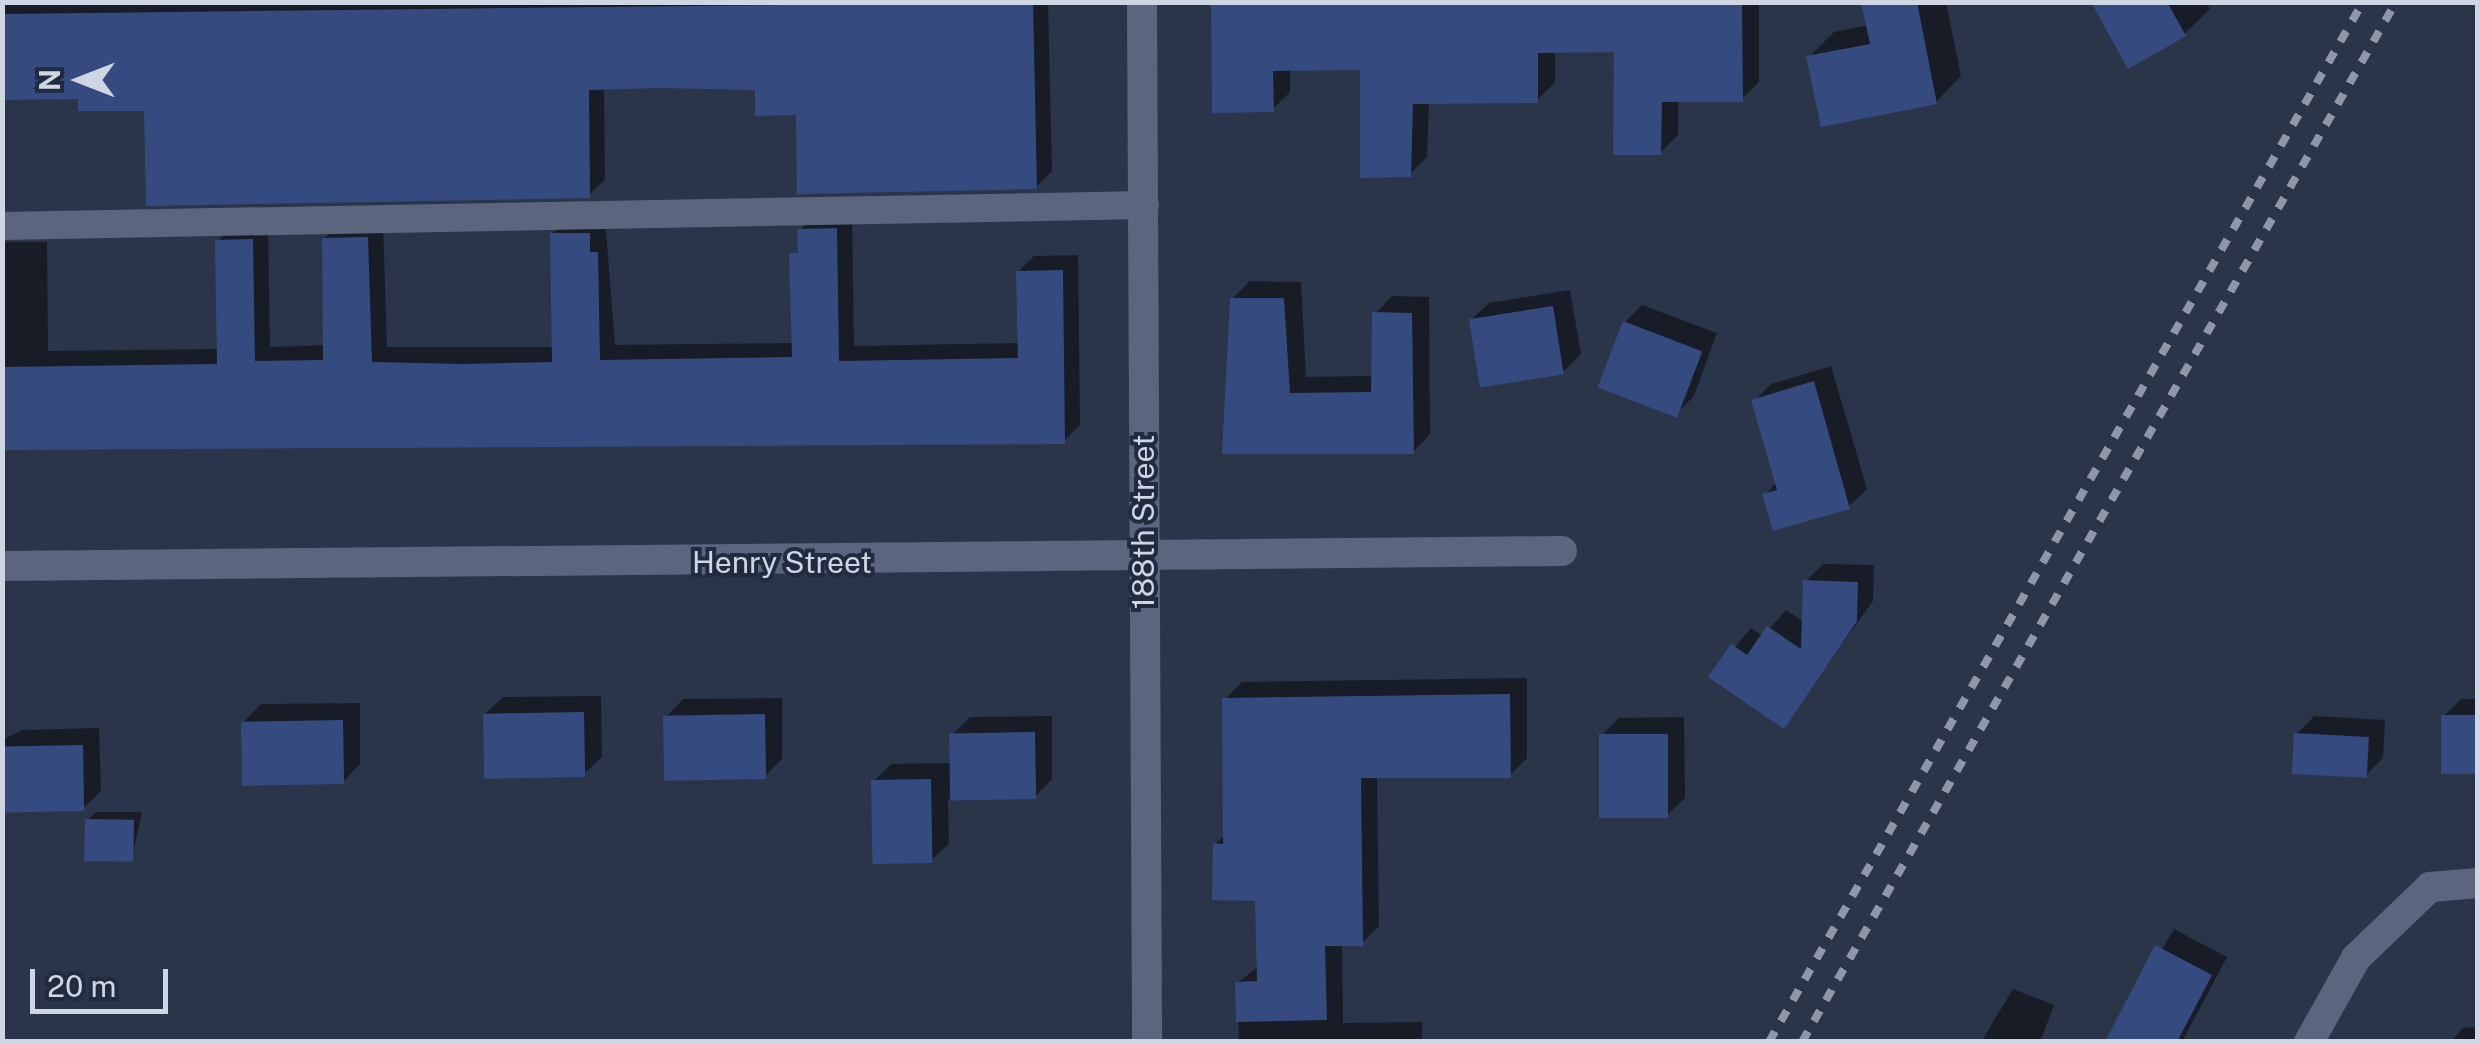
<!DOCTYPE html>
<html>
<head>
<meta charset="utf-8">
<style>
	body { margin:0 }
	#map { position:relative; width:2480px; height:1044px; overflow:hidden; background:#2b354a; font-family:"Public Sans",sans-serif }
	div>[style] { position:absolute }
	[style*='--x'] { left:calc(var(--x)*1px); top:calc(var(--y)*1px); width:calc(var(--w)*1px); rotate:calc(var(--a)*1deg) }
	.shadow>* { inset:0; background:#0007 }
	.building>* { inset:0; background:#354b7f; transform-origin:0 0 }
	.lane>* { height:28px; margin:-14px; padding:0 14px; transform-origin:14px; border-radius:14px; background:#5b667e }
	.street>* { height:30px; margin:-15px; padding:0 15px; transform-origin:15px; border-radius:15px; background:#5b667e }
	.rail>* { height:8px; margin-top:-4px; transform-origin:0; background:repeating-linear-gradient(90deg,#8e96a7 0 12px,transparent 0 24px) }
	span { translate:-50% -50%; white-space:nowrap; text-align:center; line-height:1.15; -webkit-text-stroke:8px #212b40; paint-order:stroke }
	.street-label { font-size:30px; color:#ced5e3 }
	.frame { position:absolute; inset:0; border:5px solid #ced5e3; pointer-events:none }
	.north { position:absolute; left:30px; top:30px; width:100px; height:100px; -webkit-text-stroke:8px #212b40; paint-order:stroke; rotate:270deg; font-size:28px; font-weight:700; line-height:40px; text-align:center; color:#ced5e3 }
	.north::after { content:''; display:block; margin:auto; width:35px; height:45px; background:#ced5e3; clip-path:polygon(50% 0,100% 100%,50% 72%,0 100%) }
	.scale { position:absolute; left:30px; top:969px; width:138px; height:45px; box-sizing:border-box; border:5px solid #ced5e3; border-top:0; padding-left:12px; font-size:30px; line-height:35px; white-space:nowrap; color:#ced5e3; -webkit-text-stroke:8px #212b40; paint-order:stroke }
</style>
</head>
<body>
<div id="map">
	<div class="shadow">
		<div style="clip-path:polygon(2px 2px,1048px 2px,1052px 171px,1036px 187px,798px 113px,757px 88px,604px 88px,605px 179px,589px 195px,80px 96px,2px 98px)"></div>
		<div style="clip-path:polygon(1214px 2px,1759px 2px,1759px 82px,1742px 99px,1678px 100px,1678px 135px,1660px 153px,1617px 50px,1555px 51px,1555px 83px,1537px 100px,1429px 101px,1427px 157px,1410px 174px,1363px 67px,1290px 68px,1290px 92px,1272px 110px)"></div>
		<div style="clip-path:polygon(1864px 2px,1946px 2px,1961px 76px,1936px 102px,1809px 57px,1834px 32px,1869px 25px)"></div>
		<div style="clip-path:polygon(2094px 2px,2206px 2px,2210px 9px,2184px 34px)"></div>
		<div style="clip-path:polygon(852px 213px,854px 346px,1020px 343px,1018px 272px,1034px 256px,1078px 255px,1080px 425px,1064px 441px,2px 449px,2px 242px,47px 242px,48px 351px,219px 349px,218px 241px,234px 225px,268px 224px,270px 347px,326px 345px,324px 239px,340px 223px,383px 222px,387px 347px,554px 347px,552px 234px,568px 218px,605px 218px,615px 345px,794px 343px,800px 230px,816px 214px)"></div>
		<div style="clip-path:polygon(1250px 281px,1301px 282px,1306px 377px,1374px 376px,1375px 314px,1392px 296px,1429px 297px,1430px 434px,1413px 452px,1225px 452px,1232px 299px)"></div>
		<div style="clip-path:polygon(1570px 290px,1581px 354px,1563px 372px,1471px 320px,1489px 303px)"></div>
		<div style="clip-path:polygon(1642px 305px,1717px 333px,1694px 396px,1677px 413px,1625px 322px)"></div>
		<div style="clip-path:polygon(1831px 366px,1867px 489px,1849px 506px,1765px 495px,1777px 482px,1754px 401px,1771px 384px)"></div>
		<div style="clip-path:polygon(1823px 564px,1874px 565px,1873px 601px,1783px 725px,1712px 676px,1751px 628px,1763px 636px,1786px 610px,1804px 622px,1805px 582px)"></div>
		<div style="clip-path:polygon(1527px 678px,1527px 758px,1510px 775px,1377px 775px,1379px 926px,1362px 943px,1342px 943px,1343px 1023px,1422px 1022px,1422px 1042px,1239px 1042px,1237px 983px,1259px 966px,1258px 898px,1215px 844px,1226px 834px,1224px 700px,1242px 682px)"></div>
		<div style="clip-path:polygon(601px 696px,602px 757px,584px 774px,485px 714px,503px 697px)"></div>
		<div style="clip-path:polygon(782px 698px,782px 759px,765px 776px,666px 717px,683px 699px)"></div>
		<div style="clip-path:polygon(2461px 699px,2478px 699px,2478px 771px,2443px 717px)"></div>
		<div style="clip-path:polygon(360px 703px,360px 764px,343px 782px,244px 722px,261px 704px)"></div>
		<div style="clip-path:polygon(1052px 716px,1052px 779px,1035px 797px,948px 799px,949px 843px,932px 860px,873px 782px,891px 764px,952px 763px,952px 735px,970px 717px)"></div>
		<div style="clip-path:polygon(2314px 716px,2385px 720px,2383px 758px,2366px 775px,2297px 734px)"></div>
		<div style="clip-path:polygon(1684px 717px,1685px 798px,1667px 815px,1602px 735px,1619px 718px)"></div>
		<div style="clip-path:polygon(99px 728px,101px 791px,83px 808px,2px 809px,2px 740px,22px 730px)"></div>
		<div style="clip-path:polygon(96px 812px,142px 812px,132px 858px,87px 820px)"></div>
		<div style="clip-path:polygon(2174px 929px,2227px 957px,2182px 1042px,2107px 1042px)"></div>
		<div style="clip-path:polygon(2013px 989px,2054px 1005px,2040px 1042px,1981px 1042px)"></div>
		<div style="clip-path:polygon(2478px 1027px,2478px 1042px,2450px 1042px,2463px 1028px)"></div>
	</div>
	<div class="building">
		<div style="clip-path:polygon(1033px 2px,1037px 189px,797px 194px,796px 115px,755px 116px,755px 90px,660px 88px,589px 90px,590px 198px,146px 206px,144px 111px,78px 111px,78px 99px,2px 100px,2px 14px)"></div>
		<div style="clip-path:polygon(1211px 2px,1742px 2px,1743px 102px,1662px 102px,1661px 155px,1613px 155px,1614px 52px,1538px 53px,1538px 103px,1413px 104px,1411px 177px,1360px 178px,1360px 70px,1273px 71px,1274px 112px,1212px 113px)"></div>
		<div style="clip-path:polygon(1861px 2px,1917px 2px,1937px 104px,1821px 127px,1806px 56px,1870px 44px)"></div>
		<div style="clip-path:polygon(2091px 2px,2167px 2px,2186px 36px,2128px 69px)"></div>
		<div style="clip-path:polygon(837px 228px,839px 361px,1018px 358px,1016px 271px,1063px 270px,1065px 444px,2px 450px,2px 367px,217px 364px,215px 240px,253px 239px,255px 361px,323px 360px,322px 238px,368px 237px,372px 362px,463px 364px,552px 362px,550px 233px,590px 233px,590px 252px,598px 252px,600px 360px,792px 357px,789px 253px,798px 253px,797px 229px)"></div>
		<div style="clip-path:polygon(1230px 298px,1284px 298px,1290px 393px,1371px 392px,1372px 312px,1412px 313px,1414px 454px,1222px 454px)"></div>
		<div style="left:1553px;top:306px;width:69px;height:85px;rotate:81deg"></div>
		<div style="left:1623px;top:321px;width:85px;height:71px;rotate:21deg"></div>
		<div style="clip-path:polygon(1814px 381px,1850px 509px,1773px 531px,1762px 494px,1777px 490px,1751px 400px)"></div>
		<div style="clip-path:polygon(1803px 580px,1858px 582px,1857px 621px,1784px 729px,1708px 677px,1731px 644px,1747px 655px,1767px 626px,1801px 649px)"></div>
		<div style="clip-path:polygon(1510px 694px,1511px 778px,1361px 778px,1363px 946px,1325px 946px,1327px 1020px,1236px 1022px,1235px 982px,1257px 981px,1255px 901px,1212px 900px,1213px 843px,1223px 844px,1222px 698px)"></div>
		<div style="left:584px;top:712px;width:65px;height:101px;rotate:89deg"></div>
		<div style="left:765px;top:714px;width:65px;height:102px;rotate:89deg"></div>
		<div style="left:2478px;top:715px;width:59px;height:37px;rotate:90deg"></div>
		<div style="left:343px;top:720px;width:64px;height:102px;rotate:89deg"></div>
		<div style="left:1035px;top:732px;width:67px;height:86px;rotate:89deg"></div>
		<div style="left:2294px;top:733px;width:75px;height:41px;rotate:3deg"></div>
		<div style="left:1599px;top:734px;width:69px;height:84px"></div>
		<div style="left:83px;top:745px;width:66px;height:81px;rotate:89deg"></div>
		<div style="left:931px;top:779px;width:84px;height:60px;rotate:89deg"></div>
		<div style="left:85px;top:819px;width:49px;height:42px;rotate:1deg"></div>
		<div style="clip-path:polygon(2155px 945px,2212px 975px,2177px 1042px,2105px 1042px)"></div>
	</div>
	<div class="lane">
		<div style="--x:2;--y:226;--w:1143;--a:-1.05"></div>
	</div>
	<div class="street">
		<div style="--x:1142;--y:2;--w:1040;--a:89.72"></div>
		<div style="--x:2;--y:566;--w:1560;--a:-0.55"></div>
		<div style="--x:2309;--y:1042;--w:96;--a:-60.8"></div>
		<div style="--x:2356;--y:958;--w:103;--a:-43.8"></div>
		<div style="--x:2430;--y:887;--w:48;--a:-4.8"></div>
	</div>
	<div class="rail">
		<div style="--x:1769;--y:1042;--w:1198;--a:-60.27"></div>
		<div style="--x:1802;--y:1042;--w:1198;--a:-60.27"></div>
	</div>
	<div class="street-label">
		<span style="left:1143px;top:522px;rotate:-90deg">188th Street</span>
		<span style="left:782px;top:562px">Henry Street</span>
	</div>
	<div class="frame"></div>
	<div class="north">N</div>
	<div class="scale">20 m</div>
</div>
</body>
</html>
